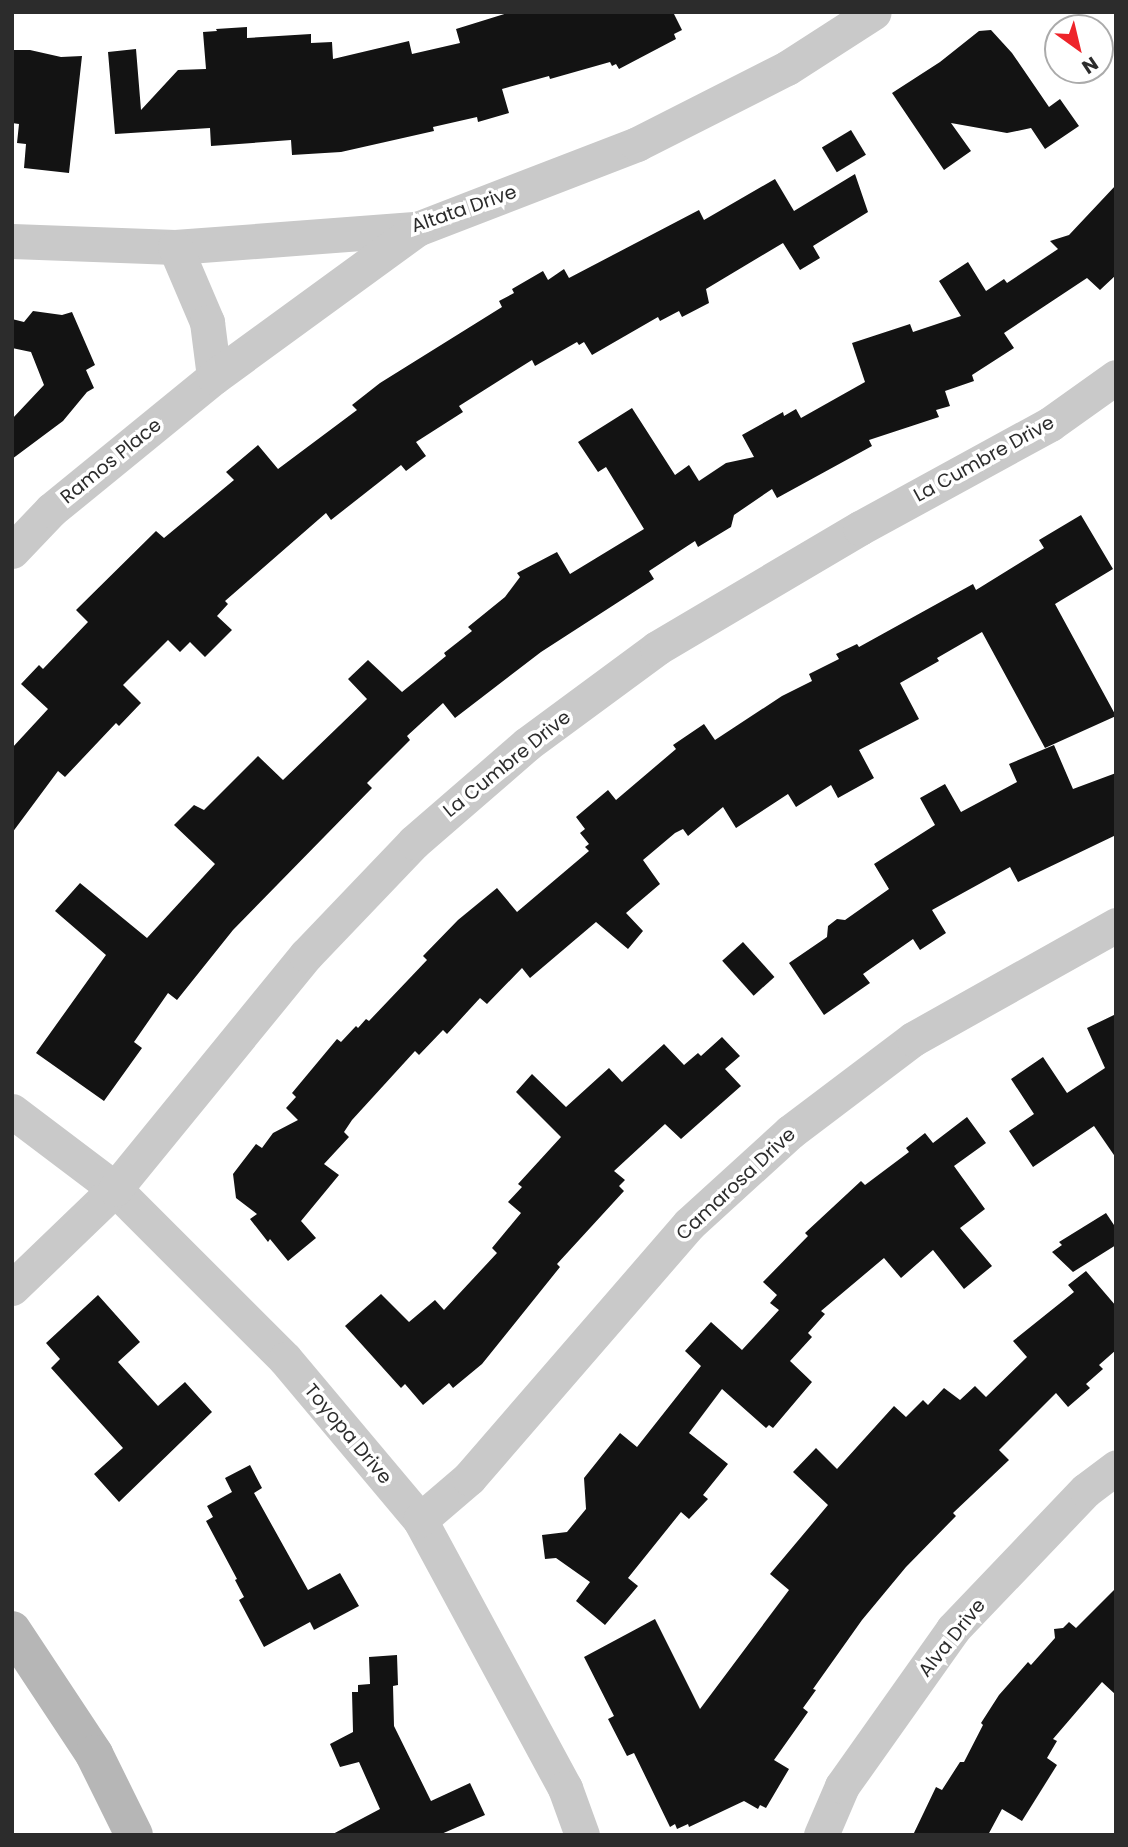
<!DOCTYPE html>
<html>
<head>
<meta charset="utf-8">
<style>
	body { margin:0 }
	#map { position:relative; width:1128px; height:1847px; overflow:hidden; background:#fff; font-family:Poppins,sans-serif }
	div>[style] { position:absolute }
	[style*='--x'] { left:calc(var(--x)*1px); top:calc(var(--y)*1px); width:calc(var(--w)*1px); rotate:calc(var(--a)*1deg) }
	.building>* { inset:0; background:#131313; transform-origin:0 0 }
	.street>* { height:35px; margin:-17.5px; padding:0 17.5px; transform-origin:17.5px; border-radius:17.5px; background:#c9c9c9 }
	.secondary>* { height:38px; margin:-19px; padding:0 19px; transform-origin:19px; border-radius:19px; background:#b6b6b6 }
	span { translate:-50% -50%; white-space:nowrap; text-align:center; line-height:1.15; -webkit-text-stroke:7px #fff; paint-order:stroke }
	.street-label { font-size:19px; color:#2c2c2c }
	.frame { position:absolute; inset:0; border:14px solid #2c2c2c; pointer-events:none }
	.north { position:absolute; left:1044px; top:14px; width:70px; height:70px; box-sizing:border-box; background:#fff; border:2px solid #ababab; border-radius:50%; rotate:146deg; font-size:19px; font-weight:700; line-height:28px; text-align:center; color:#2c2c2c }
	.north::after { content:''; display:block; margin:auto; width:24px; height:32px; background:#ee242a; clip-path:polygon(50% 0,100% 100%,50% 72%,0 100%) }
</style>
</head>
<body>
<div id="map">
	<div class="building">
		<div style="clip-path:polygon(511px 12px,673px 12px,682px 30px,674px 34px,676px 39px,619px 69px,616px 64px,612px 66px,610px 62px,550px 79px,549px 76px,502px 89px,509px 113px,478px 122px,477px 117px,433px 127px,434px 131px,341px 152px,292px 155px,291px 140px,211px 146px,210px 128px,115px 134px,108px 52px,136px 49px,141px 110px,178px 70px,206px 69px,203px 32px,217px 31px,216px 29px,247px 27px,247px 38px,311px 34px,311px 43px,332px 42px,333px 59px,409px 41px,412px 54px,460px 43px,456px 29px)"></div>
		<div style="clip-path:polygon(991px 30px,1012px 53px,1049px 107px,1060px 99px,1079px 126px,1045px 149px,1031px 128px,1007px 133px,951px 123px,971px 151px,944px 170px,892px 93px,940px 62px,979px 31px)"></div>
		<div style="clip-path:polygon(12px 50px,30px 50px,61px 57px,82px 56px,69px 173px,24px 168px,26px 144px,17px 143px,19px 124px,12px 123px)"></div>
		<div style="left:851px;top:130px;width:29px;height:34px;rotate:59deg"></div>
		<div style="clip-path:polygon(855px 174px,868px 212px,813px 246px,820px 258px,800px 270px,783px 243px,706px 289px,709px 303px,682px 317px,679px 311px,660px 321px,658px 317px,592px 355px,584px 342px,579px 345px,577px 342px,535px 366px,532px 360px,459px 406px,463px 412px,416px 442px,426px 456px,406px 471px,401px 465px,331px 520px,326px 513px,225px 601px,228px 604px,217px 616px,232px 630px,205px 657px,190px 642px,180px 652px,168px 640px,123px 685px,141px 703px,119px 726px,116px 723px,65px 777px,58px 771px,12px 833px,12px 748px,48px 709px,21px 684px,39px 665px,43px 669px,88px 622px,76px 610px,156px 531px,164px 538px,234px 480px,226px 472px,258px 445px,278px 469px,357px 410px,352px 405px,380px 383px,502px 307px,499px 301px,514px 293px,512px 289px,543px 271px,548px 280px,564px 269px,569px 278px,699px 210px,704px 220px,775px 179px,794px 211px)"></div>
		<div style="clip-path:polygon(1116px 185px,1116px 275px,1100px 290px,1087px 278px,1004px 333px,1014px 348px,972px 375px,974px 381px,945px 391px,950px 406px,936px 410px,939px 417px,869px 440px,872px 446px,777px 498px,772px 489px,734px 515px,731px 527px,698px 547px,695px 541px,649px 571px,654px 579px,541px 652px,455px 718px,443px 703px,407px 736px,410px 740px,367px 783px,372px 788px,233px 930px,177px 1000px,168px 993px,134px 1042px,142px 1048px,104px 1101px,36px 1053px,106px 955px,55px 911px,80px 883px,147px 938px,215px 864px,174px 825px,194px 805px,204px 810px,258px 756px,283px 780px,367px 699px,348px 679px,368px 660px,402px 692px,446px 656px,444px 653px,472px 631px,468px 627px,505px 597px,520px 577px,517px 573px,557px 552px,570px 574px,644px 529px,606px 467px,598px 472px,578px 442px,632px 408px,675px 475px,689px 465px,699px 481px,726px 463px,754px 457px,742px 435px,783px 412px,784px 416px,796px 409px,801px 418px,865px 382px,852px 343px,910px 324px,913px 332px,961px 316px,939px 281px,968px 262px,986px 291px,1004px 279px,1007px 283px,1058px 249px,1050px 241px,1069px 235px)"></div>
		<div style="clip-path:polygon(33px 311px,62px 315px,72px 312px,95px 365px,86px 370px,94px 388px,87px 392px,63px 421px,12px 459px,12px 419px,44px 385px,31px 352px,12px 348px,12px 319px,24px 322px)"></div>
		<div style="clip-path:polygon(1081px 515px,1113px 569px,1055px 604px,1116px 716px,1045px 748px,982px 632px,937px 658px,939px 661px,900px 683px,919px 719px,859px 750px,874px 778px,838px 798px,831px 785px,796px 807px,788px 794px,736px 828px,723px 807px,688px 836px,683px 829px,675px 833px,643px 860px,660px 884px,626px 913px,643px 931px,628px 949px,596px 922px,530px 978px,522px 968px,487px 1004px,480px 998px,447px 1034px,443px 1030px,419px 1055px,415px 1051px,352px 1120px,344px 1132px,349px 1137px,324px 1164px,339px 1175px,301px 1221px,316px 1238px,288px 1261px,270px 1239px,268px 1242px,250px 1219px,257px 1214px,236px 1198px,233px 1174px,256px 1144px,262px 1148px,273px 1133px,298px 1120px,286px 1108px,296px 1097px,292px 1093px,337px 1039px,341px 1042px,356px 1026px,358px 1028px,366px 1019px,369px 1021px,427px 960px,423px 956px,458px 920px,497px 888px,517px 912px,589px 851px,585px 847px,589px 844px,580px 833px,585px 829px,576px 817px,608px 790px,616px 800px,676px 749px,673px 745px,704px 724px,715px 740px,782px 696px,812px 681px,809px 674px,839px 659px,836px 654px,857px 644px,859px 647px,973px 584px,976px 590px,1044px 548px,1039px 540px)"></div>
		<div style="clip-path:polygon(1054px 745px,1073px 789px,1116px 773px,1116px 835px,1018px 882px,1010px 867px,932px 910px,946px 933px,920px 950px,913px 939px,863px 974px,870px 983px,824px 1015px,789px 963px,827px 937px,828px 926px,837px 919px,845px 920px,889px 889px,874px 864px,935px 825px,920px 798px,945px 784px,961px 812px,1017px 782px,1009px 764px)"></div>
		<div style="left:743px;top:942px;width:47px;height:28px;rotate:48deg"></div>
		<div style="clip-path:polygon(1116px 1014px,1116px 1158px,1094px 1126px,1033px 1167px,1009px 1131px,1034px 1114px,1011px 1079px,1043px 1057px,1067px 1093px,1105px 1068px,1087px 1028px)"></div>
		<div style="clip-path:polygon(722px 1037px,740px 1056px,725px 1069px,741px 1086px,681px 1139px,665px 1124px,614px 1171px,625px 1180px,619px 1186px,624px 1191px,557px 1264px,560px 1267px,482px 1364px,453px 1388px,449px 1383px,423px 1405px,405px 1384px,401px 1388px,345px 1326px,381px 1294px,409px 1322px,435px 1300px,444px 1310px,497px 1253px,492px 1248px,521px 1213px,508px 1202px,522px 1187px,518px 1184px,561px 1137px,516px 1092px,532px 1074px,566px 1107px,609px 1068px,622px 1082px,664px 1044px,684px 1065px,698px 1053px,701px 1056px)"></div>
		<div style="clip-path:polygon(967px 1117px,986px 1143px,954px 1166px,985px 1209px,960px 1228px,992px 1266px,964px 1289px,933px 1250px,901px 1278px,884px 1258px,821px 1311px,825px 1314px,808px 1333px,812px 1337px,790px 1361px,812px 1382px,773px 1428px,769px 1425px,766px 1428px,722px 1389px,689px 1433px,728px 1464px,703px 1495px,708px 1499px,689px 1519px,681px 1512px,628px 1578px,638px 1586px,605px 1625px,576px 1601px,590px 1582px,556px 1558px,545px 1559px,542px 1535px,567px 1532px,586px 1509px,584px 1478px,620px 1433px,637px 1447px,701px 1366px,685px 1351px,711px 1322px,742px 1350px,779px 1310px,770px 1303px,777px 1295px,763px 1282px,808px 1236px,805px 1233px,861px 1181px,865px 1185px,909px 1152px,906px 1148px,925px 1133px,933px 1143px)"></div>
		<div style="clip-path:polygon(1106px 1213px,1116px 1228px,1116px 1245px,1073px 1272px,1052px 1252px,1062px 1245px,1059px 1242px)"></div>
		<div style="clip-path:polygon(1086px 1271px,1116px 1306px,1116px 1350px,1099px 1365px,1103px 1369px,1086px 1384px,1090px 1388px,1068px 1407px,1056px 1393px,999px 1450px,1009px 1460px,953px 1513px,956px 1516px,906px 1567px,862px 1620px,813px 1689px,816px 1690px,803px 1708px,808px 1712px,774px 1760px,789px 1769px,766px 1808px,760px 1805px,758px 1809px,744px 1801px,689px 1827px,688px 1824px,677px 1829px,675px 1824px,670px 1827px,634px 1753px,627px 1756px,608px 1719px,614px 1716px,584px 1657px,655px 1619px,700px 1709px,789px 1590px,770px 1574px,828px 1505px,793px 1472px,816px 1448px,837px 1469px,894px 1406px,906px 1417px,923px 1400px,928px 1405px,944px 1388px,960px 1400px,975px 1386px,986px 1397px,1027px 1357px,1013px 1341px,1074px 1292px,1068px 1285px)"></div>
		<div style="clip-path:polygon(98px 1295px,140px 1342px,118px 1362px,158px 1406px,185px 1382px,212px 1412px,119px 1502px,94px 1474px,123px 1448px,51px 1368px,60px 1359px,46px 1343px)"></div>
		<div style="clip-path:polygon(250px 1465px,262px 1488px,254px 1493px,308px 1590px,340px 1573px,359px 1606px,314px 1630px,310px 1622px,264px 1647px,239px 1600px,244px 1597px,235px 1580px,237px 1579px,206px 1521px,213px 1517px,207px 1506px,232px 1492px,225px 1478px)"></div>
		<div style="clip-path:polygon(1116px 1588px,1116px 1695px,1102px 1682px,1053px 1739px,1057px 1741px,1047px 1758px,1057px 1765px,1022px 1821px,1002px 1809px,988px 1835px,913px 1835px,936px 1787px,942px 1790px,960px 1762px,964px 1762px,983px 1725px,981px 1723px,999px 1695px,1028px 1662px,1031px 1665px,1055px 1638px,1054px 1629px,1063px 1628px,1069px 1622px,1076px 1628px)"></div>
		<div style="clip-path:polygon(397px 1655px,398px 1685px,393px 1686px,394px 1726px,431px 1801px,470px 1783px,485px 1815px,439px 1835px,331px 1835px,380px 1809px,359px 1762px,340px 1767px,330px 1744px,353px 1732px,352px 1692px,358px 1692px,358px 1685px,370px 1684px,369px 1657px)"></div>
	</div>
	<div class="street">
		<div style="--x:12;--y:241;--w:163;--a:2.1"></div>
		<div style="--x:175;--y:247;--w:243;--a:-4.3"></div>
		<div style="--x:417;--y:229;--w:236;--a:-21.1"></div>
		<div style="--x:637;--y:144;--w:168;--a:-26.9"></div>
		<div style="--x:787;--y:68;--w:103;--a:-32.8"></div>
		<div style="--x:175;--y:247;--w:82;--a:66.9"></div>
		<div style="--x:207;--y:322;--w:55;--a:82.7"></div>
		<div style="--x:12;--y:551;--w:57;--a:-46.4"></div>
		<div style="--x:51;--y:510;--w:210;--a:-39.2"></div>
		<div style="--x:214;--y:377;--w:251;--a:-36.1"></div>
		<div style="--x:12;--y:1111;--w:129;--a:37.1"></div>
		<div style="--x:115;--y:1189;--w:240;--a:45"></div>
		<div style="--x:285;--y:1359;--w:210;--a:50"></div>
		<div style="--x:420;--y:1520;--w:305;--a:61.6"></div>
		<div style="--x:565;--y:1788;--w:50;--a:70.1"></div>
		<div style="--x:12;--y:1288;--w:143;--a:-43.9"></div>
		<div style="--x:115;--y:1189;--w:302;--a:-50.8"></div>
		<div style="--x:306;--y:955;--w:156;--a:-46.3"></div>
		<div style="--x:414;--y:842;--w:150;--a:-40.9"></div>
		<div style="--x:527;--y:744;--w:162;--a:-36.4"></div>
		<div style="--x:657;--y:648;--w:236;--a:-30.6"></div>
		<div style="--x:860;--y:528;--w:217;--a:-28.7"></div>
		<div style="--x:1050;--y:424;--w:81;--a:-35.5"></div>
		<div style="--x:420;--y:1520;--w:65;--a:-40.6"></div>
		<div style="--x:469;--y:1478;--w:336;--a:-49.1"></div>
		<div style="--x:689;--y:1224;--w:137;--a:-42.3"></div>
		<div style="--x:790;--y:1132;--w:154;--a:-37.1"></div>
		<div style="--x:913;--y:1039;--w:233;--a:-29.3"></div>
		<div style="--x:821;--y:1835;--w:53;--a:-66.8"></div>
		<div style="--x:842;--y:1786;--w:192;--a:-54.7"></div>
		<div style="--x:953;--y:1629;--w:192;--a:-46.3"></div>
		<div style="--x:1086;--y:1490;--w:38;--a:-37"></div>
	</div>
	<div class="secondary">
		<div style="--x:12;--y:1630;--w:149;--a:56.5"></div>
		<div style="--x:94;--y:1754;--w:90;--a:63.7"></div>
	</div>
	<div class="street-label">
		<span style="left:464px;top:209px;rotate:-19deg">Altata Drive</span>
		<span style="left:984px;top:459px;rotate:-29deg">La Cumbre Drive</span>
		<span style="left:111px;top:461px;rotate:-39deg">Ramos Place</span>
		<span style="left:507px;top:764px;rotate:-39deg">La Cumbre Drive</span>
		<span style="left:736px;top:1184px;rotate:-43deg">Camarosa Drive</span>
		<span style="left:348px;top:1434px;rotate:50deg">Toyopa Drive</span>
		<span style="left:952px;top:1638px;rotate:-51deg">Alva Drive</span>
	</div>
	<div class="frame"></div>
	<div class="north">N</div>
</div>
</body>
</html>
